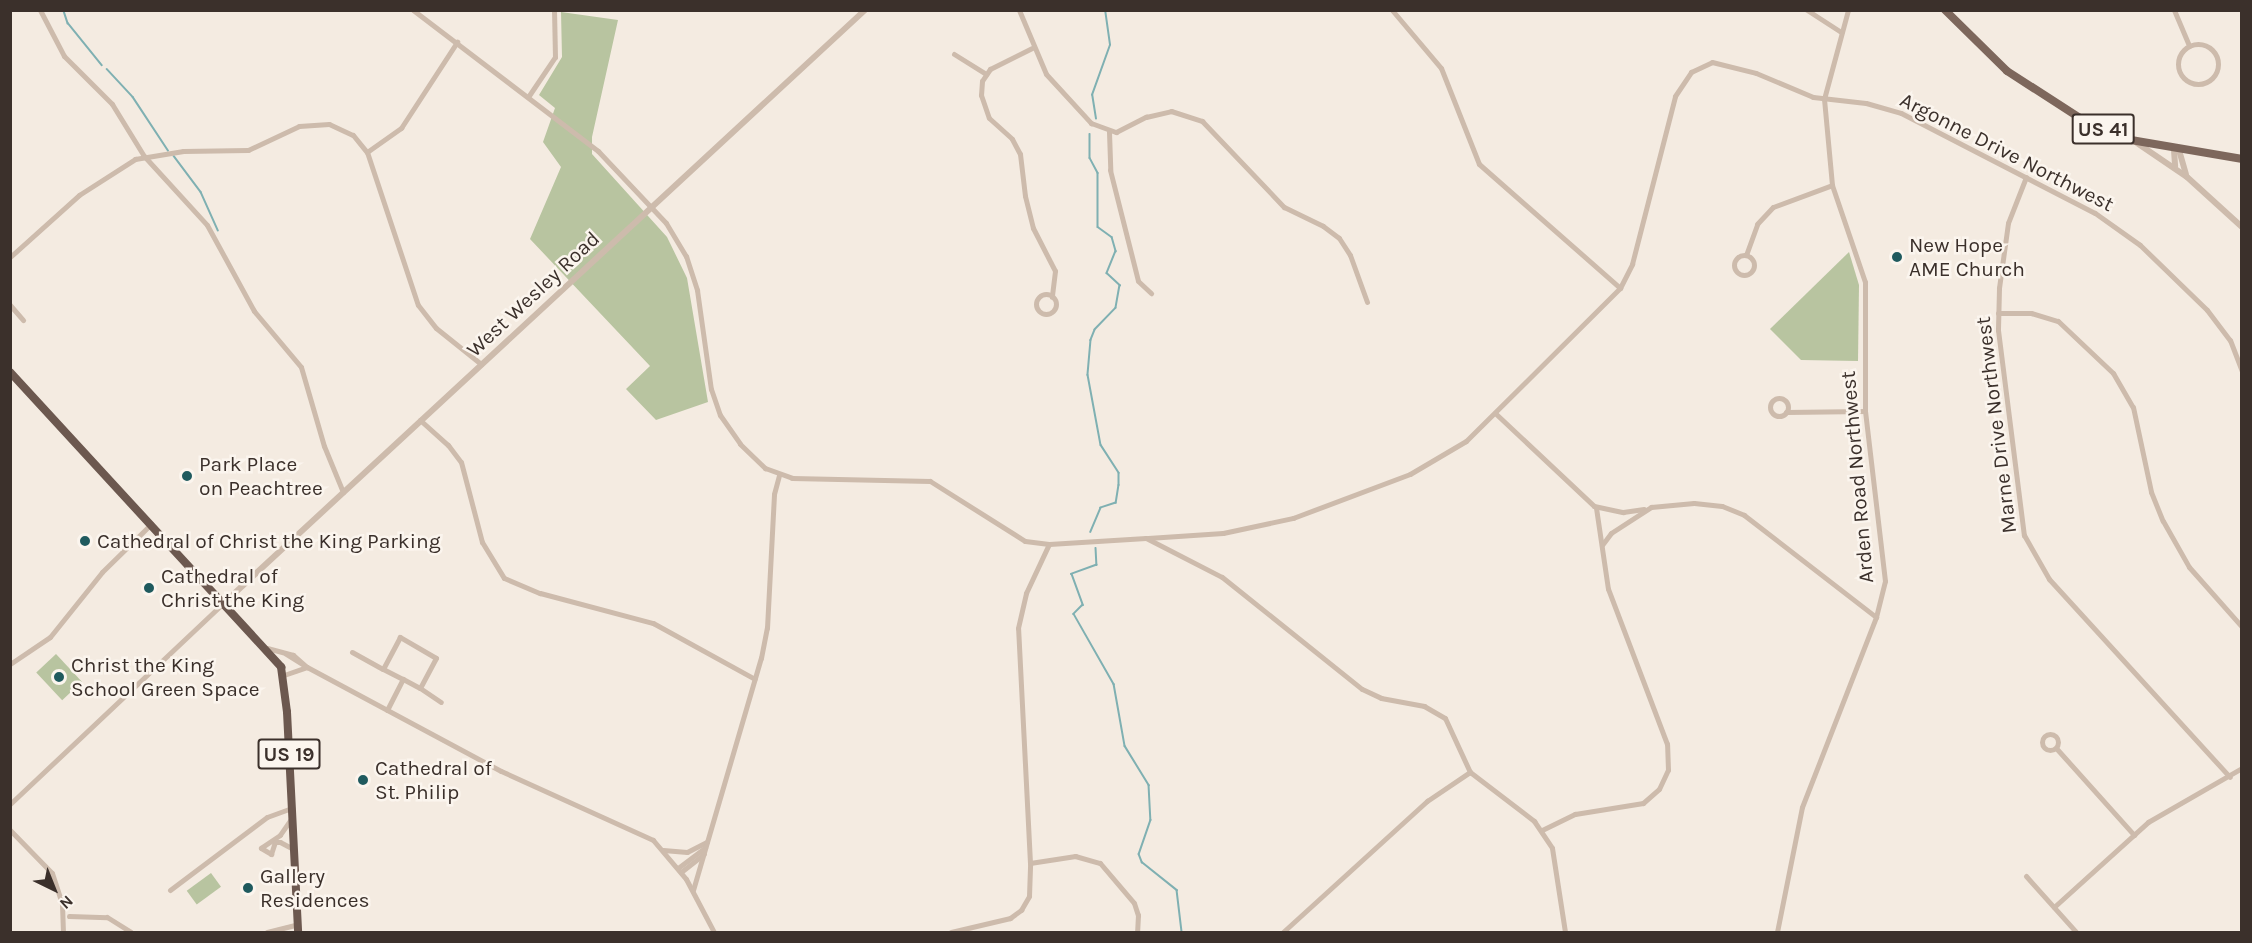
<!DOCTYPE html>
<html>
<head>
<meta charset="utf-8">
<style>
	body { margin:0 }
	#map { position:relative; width:2252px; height:943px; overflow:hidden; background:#f4ebe1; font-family:Karla,sans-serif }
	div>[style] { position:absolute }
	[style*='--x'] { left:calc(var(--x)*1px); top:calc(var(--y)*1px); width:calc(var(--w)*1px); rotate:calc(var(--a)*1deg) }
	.green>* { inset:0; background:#b8c4a0; transform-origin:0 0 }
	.stream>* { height:1.5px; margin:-0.75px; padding:0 0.75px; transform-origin:0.75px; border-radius:0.75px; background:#7fb0b2 }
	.minor>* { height:5px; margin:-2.5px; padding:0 2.5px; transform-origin:2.5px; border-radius:2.5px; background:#cdbbac }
	.minor>.ring { margin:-2.5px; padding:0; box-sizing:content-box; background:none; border:5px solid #cdbbac; border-radius:50% }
	.tertiary>* { height:6px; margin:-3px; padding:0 3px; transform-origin:3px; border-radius:3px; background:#cdbbac }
	.primary>* { height:8px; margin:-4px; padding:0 4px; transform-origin:4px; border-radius:4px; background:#7d675c }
	.trunk>* { height:8px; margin:-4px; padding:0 4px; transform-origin:4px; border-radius:4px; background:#6c584f }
	.dots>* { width:16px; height:16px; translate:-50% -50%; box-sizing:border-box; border:3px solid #fbf5ee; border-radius:50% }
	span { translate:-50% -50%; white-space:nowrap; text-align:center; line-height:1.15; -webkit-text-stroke:5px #fbf5ee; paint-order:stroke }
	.shield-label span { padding:2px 4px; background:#fbf5ee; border:2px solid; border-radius:4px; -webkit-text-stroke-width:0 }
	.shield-label { font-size:20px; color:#3b302b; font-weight:700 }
	.street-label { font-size:21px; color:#3b302b }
	.poi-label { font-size:21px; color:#3b302b }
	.left { translate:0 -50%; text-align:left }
	.frame { position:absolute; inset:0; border:12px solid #3b302b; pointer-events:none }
	.north { position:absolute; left:24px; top:859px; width:60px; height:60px; -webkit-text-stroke:4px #fbf5ee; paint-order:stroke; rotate:137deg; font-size:16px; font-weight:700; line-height:24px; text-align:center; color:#3b302b }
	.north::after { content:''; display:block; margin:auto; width:21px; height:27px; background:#3b302b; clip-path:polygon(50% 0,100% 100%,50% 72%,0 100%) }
</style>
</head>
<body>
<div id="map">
	<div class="green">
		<div style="clip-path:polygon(561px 12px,618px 20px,592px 137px,592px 154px,667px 237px,687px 278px,708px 402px,656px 420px,626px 389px,650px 366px,530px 239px,561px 167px,543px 142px,555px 108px,539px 95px,562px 57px)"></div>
		<div style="clip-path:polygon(1849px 252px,1859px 285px,1858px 361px,1801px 360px,1770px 329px)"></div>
		<div style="left:56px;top:654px;width:38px;height:27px;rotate:47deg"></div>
		<div style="left:211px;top:873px;width:17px;height:30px;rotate:54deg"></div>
	</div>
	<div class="stream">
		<div style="--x:64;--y:11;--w:13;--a:72"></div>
		<div style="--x:68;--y:23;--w:54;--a:51"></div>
		<div style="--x:107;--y:69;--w:38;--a:47"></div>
		<div style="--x:133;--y:97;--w:64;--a:56.6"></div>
		<div style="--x:1096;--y:119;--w:24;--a:-99"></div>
		<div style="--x:1092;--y:95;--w:53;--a:-70.2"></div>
		<div style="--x:1110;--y:45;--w:35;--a:-98"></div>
		<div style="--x:1090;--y:134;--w:24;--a:90"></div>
		<div style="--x:1090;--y:158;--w:17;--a:62"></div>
		<div style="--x:1098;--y:173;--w:54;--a:90"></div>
		<div style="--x:1098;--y:227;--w:17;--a:36"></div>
		<div style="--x:1112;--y:237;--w:15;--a:74"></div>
		<div style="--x:1116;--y:251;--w:24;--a:112"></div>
		<div style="--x:1107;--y:273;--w:18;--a:43"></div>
		<div style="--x:1120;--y:285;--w:23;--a:100"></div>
		<div style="--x:1116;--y:308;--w:30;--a:134"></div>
		<div style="--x:1095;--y:330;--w:11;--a:112"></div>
		<div style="--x:1091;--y:340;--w:35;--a:95"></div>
		<div style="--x:1088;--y:375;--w:71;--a:79.5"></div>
		<div style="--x:1101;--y:445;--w:33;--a:57"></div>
		<div style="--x:1119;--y:473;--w:12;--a:90"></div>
		<div style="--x:1119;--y:485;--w:18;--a:99"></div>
		<div style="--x:1116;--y:503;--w:16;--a:162"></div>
		<div style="--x:1101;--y:508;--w:26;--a:113"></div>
		<div style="--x:174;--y:156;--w:45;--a:53.1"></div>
		<div style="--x:201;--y:192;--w:42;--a:65.9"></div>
		<div style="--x:1096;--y:548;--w:17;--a:87"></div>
		<div style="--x:1097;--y:565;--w:27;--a:160"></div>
		<div style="--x:1072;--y:574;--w:33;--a:70"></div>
		<div style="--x:1083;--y:605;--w:13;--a:135"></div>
		<div style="--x:1074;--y:614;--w:81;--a:60.3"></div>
		<div style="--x:1114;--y:684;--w:63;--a:79.9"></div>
		<div style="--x:1125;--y:746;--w:46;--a:58.4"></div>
		<div style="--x:1149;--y:785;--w:35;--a:87"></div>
		<div style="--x:1151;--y:820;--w:36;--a:109"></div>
		<div style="--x:1139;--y:854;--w:9;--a:69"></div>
		<div style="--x:1142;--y:862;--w:45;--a:38.7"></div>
		<div style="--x:1177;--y:890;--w:42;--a:83.2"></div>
	</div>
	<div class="minor">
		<div style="--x:40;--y:10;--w:52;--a:62.4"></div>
		<div style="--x:64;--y:56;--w:68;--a:45"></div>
		<div style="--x:112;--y:104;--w:61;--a:58.4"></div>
		<div style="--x:144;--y:156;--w:93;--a:47.6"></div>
		<div style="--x:207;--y:225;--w:98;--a:61.3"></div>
		<div style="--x:254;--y:311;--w:73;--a:50"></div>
		<div style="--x:301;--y:367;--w:82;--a:73.8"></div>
		<div style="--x:324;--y:446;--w:50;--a:67.6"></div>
		<div style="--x:413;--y:10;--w:233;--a:37.3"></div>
		<div style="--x:598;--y:151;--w:99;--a:46.6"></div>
		<div style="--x:666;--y:223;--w:39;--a:59"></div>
		<div style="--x:686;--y:256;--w:36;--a:72"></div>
		<div style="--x:697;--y:290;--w:100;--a:82"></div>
		<div style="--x:711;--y:389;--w:28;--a:71"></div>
		<div style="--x:720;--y:415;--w:35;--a:55"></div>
		<div style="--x:740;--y:444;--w:35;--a:44"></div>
		<div style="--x:765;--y:468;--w:29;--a:20"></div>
		<div style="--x:792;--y:478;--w:138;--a:1.2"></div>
		<div style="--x:930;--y:481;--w:112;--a:32.3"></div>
		<div style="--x:1025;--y:541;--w:24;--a:7"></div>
		<div style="--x:1049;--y:544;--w:97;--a:-3.5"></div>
		<div style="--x:1146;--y:538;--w:85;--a:27.2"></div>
		<div style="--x:1222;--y:577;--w:179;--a:38.7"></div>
		<div style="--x:1362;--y:689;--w:21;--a:25"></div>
		<div style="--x:1381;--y:698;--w:44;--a:10.5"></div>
		<div style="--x:1424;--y:706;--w:24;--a:30"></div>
		<div style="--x:1445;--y:718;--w:60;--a:65.2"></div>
		<div style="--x:1470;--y:772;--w:81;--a:37.4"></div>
		<div style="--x:1534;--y:821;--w:32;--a:56"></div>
		<div style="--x:1552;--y:848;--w:85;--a:81.2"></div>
		<div style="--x:1019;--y:10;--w:69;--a:67.1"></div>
		<div style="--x:1046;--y:74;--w:67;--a:47.4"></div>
		<div style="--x:1091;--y:123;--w:27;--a:20"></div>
		<div style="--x:1116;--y:132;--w:34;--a:-27"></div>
		<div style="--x:1146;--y:117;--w:26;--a:-13"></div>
		<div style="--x:1171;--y:111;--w:33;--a:18"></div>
		<div style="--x:1202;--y:121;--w:119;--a:46.4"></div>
		<div style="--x:1284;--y:207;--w:43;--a:26"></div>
		<div style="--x:1323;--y:226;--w:20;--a:37"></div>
		<div style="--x:1339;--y:238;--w:20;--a:57"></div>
		<div style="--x:1350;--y:255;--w:50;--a:70.1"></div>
		<div style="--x:1392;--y:10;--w:76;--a:49.8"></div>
		<div style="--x:1441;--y:68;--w:103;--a:68.4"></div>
		<div style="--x:1479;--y:164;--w:188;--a:41.3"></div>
		<div style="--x:1807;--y:10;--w:40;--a:32.9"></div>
		<div style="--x:2174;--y:10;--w:39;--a:67"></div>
		<div class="ring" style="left:2178px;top:44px;width:35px;height:35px"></div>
		<div style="--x:1032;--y:48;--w:47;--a:153.4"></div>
		<div style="--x:990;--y:69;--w:14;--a:124"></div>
		<div style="--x:982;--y:81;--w:14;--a:94"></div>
		<div style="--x:981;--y:95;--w:24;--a:71"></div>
		<div style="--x:989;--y:118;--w:31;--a:42"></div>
		<div style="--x:1012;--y:139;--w:17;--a:62"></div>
		<div style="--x:1020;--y:154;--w:42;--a:83.2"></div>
		<div style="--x:1025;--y:196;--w:33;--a:76"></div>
		<div style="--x:1033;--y:228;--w:48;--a:62.9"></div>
		<div style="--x:1055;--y:271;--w:26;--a:97"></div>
		<div style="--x:954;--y:54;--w:38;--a:32"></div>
		<div style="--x:528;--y:97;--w:48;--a:-56"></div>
		<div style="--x:555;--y:57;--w:47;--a:-91.2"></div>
		<div style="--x:1109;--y:132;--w:38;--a:88"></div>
		<div style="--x:1110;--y:170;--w:114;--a:75.8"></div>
		<div style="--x:1138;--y:281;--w:18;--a:43"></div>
		<div style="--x:367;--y:152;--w:42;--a:-35.2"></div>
		<div style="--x:401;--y:128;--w:103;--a:-56.9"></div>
		<div style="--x:2026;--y:177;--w:49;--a:111.4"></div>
		<div style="--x:2008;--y:223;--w:66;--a:97.9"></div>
		<div style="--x:1999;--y:288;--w:42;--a:91.4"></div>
		<div style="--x:1998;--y:330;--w:207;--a:82.8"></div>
		<div style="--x:2024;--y:535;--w:51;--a:60.4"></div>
		<div style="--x:2049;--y:579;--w:268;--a:47.6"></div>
		<div style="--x:1746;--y:255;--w:33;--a:-70"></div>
		<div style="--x:1757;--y:224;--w:23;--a:-47"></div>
		<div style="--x:1773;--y:207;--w:63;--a:-20.4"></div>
		<div class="ring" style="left:1734px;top:255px;width:15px;height:15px"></div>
		<div style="--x:10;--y:257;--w:93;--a:-41.9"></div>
		<div style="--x:79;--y:195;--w:67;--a:-32.7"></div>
		<div style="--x:135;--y:159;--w:49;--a:-9.5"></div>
		<div style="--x:183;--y:151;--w:65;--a:-0.9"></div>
		<div style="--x:248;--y:150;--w:56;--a:-25.2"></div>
		<div style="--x:299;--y:126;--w:30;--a:-4"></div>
		<div style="--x:329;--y:124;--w:26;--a:25"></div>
		<div style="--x:353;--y:135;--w:22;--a:51"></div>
		<div style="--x:367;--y:152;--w:161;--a:71.6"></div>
		<div style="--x:418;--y:305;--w:29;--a:52"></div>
		<div style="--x:436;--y:328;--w:58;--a:38.7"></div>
		<div class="ring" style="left:1036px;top:294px;width:15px;height:15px"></div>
		<div style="--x:10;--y:305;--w:20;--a:49"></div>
		<div style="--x:1998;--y:313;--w:33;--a:0"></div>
		<div style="--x:2031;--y:313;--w:28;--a:17"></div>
		<div style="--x:2058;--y:321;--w:76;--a:43.4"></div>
		<div style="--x:2113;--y:373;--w:39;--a:60"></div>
		<div style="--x:2133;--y:407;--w:87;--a:78"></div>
		<div style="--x:2151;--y:492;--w:31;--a:68"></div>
		<div style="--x:2163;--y:521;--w:53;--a:60.5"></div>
		<div style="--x:2189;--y:567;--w:80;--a:48.5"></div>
		<div class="ring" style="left:1770px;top:398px;width:13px;height:13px"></div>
		<div style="--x:1786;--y:412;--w:79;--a:-0.7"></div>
		<div style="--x:1495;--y:413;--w:136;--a:43.2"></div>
		<div style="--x:1594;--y:506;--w:30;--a:12"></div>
		<div style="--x:1623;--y:512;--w:21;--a:-8"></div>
		<div style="--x:420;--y:420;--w:38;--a:42"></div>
		<div style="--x:448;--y:445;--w:21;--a:53"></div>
		<div style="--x:461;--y:462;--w:83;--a:75.3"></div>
		<div style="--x:482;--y:542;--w:42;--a:58.6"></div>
		<div style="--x:504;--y:578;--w:39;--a:23"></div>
		<div style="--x:540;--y:593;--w:117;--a:14.9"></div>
		<div style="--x:653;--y:623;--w:116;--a:28.8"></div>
		<div style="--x:1148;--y:538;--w:75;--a:-3.8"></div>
		<div style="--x:1223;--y:533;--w:72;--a:-12.1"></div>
		<div style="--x:1293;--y:518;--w:125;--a:-20.6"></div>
		<div style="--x:1410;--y:474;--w:65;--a:-30.5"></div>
		<div style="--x:1466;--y:441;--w:217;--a:-44.8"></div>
		<div style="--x:1620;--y:288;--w:27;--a:-63"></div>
		<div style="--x:1632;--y:264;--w:173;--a:-75.6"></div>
		<div style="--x:1675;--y:96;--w:29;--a:-56"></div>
		<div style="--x:1691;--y:72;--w:23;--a:-25"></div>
		<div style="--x:1712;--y:62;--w:45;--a:14"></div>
		<div style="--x:1756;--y:73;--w:62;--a:22.8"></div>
		<div style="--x:1813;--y:97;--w:53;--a:6.5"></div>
		<div style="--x:1866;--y:103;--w:36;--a:16"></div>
		<div style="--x:1901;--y:113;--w:218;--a:27.3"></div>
		<div style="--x:2095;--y:213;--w:55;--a:35.4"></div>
		<div style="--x:2140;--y:245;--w:93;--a:44.1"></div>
		<div style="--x:2207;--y:310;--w:38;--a:53"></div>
		<div style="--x:2230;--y:340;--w:34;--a:69"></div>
		<div style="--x:1602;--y:545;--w:15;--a:-53"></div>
		<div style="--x:1611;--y:533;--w:48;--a:-33"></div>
		<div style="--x:1651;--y:507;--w:43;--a:-5.3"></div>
		<div style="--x:1694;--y:503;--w:28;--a:6"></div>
		<div style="--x:1722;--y:506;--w:24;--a:22"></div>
		<div style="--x:1744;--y:515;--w:167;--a:37.7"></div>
		<div style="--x:267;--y:648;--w:27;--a:15"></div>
		<div style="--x:293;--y:655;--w:18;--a:41"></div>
		<div style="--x:307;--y:667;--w:220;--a:28.2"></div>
		<div style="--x:501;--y:771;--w:167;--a:24.4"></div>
		<div style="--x:653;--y:840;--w:51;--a:49.8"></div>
		<div style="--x:686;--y:879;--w:60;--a:62.2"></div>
		<div style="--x:352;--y:652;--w:35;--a:29"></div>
		<div style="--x:286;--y:654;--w:25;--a:32"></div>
		<div style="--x:10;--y:664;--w:48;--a:-34"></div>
		<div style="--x:50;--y:637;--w:83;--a:-51.3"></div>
		<div style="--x:102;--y:572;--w:69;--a:-44.4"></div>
		<div style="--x:284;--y:675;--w:24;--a:-19"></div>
		<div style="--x:420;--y:688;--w:25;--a:34"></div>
		<div style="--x:387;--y:710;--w:35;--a:-63"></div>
		<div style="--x:403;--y:679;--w:19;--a:28"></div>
		<div style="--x:420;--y:688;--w:34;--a:-62"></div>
		<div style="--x:436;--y:658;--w:42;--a:-149.7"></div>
		<div style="--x:400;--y:637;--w:36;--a:118"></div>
		<div style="--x:383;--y:669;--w:22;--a:27"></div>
		<div class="ring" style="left:2042px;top:734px;width:11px;height:11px"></div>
		<div style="--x:2056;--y:748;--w:117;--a:48.1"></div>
		<div style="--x:10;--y:804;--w:293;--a:-43.3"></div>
		<div style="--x:291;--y:819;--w:19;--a:125"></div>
		<div style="--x:280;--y:835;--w:23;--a:146"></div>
		<div style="--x:261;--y:848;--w:12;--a:31"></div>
		<div style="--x:271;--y:854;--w:13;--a:-72"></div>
		<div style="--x:275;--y:842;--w:5;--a:0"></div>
		<div style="--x:280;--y:842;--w:15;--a:28"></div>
		<div style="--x:10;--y:830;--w:60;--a:45.7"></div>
		<div style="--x:52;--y:873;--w:33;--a:72"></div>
		<div style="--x:62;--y:904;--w:28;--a:88"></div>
		<div style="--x:1542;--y:830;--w:37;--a:-26"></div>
		<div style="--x:1575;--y:814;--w:69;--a:-9.2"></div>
		<div style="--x:1643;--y:803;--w:21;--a:-41"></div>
		<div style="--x:1659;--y:789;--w:21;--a:-65"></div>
		<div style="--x:1668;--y:770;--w:26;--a:-92"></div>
		<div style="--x:1667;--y:744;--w:166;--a:-110.8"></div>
		<div style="--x:1608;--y:589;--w:82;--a:-98.4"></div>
		<div style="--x:663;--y:850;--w:24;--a:5"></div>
		<div style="--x:687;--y:852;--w:22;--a:-27"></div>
		<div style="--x:1030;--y:863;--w:46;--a:-8.8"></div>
		<div style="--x:1075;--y:856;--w:26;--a:16"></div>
		<div style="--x:1100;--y:863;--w:52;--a:49.6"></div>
		<div style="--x:1134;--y:903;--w:13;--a:72"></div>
		<div style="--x:1138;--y:915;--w:17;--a:93"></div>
		<div style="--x:678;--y:868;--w:34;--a:-37"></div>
		<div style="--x:681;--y:872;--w:29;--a:-38"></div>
		<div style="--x:2026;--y:876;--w:75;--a:48.2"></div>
		<div style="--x:170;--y:890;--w:121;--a:-37"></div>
		<div style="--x:267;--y:817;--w:27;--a:-20"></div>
		<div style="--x:693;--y:890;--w:242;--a:-73.7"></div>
		<div style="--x:761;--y:658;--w:31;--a:-79"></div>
		<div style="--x:767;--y:628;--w:134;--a:-87"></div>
		<div style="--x:774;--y:494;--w:20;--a:-75"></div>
		<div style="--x:2054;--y:907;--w:127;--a:-42.1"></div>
		<div style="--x:2148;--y:822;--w:108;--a:-29.9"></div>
		<div style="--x:69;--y:916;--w:38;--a:2"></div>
		<div style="--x:107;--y:917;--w:28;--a:32"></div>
		<div style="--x:267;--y:932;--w:32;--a:-14"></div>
		<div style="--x:951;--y:932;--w:61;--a:-13.3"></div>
		<div style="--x:1010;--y:918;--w:14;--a:-36"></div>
		<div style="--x:1021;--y:910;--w:16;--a:-60"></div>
		<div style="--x:1029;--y:896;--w:33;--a:-88"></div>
		<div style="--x:1030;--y:863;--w:235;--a:-92.9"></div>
		<div style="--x:1018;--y:628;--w:36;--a:-77"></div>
		<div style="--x:1026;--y:593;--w:54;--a:-64.9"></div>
		<div style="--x:1283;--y:932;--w:195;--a:-42.3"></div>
		<div style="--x:1427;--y:801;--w:52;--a:-34"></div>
		<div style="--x:1777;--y:932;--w:127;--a:-78.7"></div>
		<div style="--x:1802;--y:807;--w:204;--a:-68.7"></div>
		<div style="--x:1876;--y:617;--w:37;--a:-76"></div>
		<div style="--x:1885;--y:581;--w:171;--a:-96.7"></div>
		<div style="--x:1865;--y:411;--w:129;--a:-90"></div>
		<div style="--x:1865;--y:282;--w:102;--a:-108.8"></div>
		<div style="--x:1832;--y:185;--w:86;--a:-95.3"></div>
		<div style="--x:1824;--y:99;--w:92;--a:-74.9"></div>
	</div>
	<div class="tertiary">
		<div style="--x:2137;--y:143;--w:60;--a:34.2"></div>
		<div style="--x:2187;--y:177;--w:74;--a:42.3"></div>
		<div style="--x:2174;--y:150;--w:16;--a:86"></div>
		<div style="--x:2179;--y:150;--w:25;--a:74"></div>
		<div style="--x:225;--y:602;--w:872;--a:-42.77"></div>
	</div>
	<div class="primary">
		<div style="--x:1945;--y:10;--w:87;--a:44.5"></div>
		<div style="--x:2007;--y:71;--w:87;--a:32.8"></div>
		<div style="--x:2080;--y:118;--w:56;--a:23.3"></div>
		<div style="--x:2131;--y:140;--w:113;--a:9.7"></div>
	</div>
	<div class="trunk">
		<div style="--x:10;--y:372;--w:401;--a:47.4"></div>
		<div style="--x:281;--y:667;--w:45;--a:82.4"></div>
		<div style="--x:287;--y:712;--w:220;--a:87.1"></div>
	</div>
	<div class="dots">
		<div style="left:1897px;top:257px;background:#1f5a5e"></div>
		<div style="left:187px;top:476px;background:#1f5a5e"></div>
		<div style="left:85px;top:541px;background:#1f5a5e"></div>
		<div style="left:149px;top:588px;background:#1f5a5e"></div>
		<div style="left:59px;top:677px;background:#1f5a5e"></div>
		<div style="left:363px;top:780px;background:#1f5a5e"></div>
		<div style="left:248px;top:888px;background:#1f5a5e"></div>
	</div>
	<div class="shield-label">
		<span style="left:2103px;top:129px">US 41</span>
		<span style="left:289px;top:754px">US 19</span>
	</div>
	<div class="street-label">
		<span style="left:2007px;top:152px;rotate:27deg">Argonne Drive Northwest</span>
		<span style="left:533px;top:294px;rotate:-43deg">West Wesley Road</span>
		<span style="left:1996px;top:425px;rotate:-97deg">Marne Drive Northwest</span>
		<span style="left:1857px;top:477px;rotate:-95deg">Arden Road Northwest</span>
	</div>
	<div class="poi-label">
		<span class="left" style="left:1909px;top:257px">New Hope<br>AME Church</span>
		<span class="left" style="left:199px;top:476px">Park Place<br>on Peachtree</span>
		<span class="left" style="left:97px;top:541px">Cathedral of Christ the King Parking</span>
		<span class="left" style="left:161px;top:588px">Cathedral of<br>Christ the King</span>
		<span class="left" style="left:71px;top:677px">Christ the King<br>School Green Space</span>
		<span class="left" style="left:375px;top:780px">Cathedral of<br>St. Philip</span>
		<span class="left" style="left:260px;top:888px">Gallery<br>Residences</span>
	</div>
	<div class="frame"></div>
	<div class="north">N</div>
</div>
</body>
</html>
